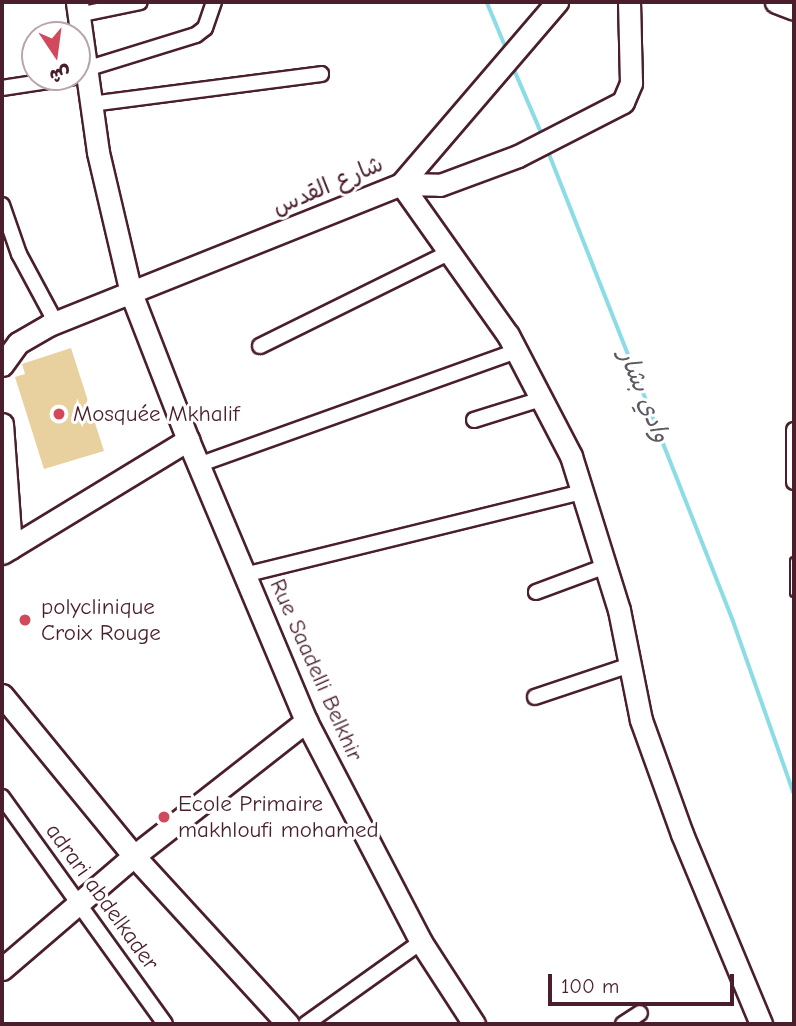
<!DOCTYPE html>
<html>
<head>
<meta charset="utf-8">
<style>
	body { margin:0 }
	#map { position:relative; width:796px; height:1026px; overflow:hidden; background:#fff; font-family:"Comic Neue","Playpen Sans Arabic",sans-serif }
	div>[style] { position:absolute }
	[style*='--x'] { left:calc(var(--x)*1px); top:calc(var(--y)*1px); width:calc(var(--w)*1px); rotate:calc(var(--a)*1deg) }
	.stream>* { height:3.5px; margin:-1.75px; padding:0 1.75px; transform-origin:1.75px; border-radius:1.75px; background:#8bdce4 }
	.building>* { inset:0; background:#e9d09f }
	.roads { filter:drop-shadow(2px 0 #4a1f2b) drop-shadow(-2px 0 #4a1f2b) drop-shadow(0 2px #4a1f2b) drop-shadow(0 -2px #4a1f2b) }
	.lane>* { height:7px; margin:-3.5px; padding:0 3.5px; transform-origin:3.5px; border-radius:3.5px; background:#fff }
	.street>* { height:14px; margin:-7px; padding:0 7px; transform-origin:7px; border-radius:7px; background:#fff }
	.secondary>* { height:21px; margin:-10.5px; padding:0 10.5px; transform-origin:10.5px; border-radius:10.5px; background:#fff }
	.dots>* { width:19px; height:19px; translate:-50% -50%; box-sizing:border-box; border:4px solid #fff; border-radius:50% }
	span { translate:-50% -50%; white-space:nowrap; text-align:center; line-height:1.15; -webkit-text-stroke:6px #fff; paint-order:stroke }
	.street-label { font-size:23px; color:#4a1f2b }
	.poi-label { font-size:23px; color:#4a1f2b }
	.left { translate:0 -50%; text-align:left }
	.water-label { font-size:24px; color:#5e5862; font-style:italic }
	.frame { position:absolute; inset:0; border:4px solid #4a1f2b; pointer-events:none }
	.north { position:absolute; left:21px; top:21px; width:70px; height:70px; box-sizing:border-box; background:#fff; border:2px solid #b7a5aa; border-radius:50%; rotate:167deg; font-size:19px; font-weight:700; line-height:28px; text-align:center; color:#4a1f2b }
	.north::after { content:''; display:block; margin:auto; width:24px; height:32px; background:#d1495b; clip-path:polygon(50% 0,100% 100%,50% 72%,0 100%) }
	.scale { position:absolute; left:548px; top:974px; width:186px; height:32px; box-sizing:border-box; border:4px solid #4a1f2b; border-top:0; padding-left:9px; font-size:21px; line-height:24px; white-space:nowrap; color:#4a1f2b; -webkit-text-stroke:5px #fff; paint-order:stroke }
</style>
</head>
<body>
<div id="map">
	<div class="stream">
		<div style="--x:487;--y:2;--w:52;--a:67.4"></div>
		<div style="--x:512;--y:64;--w:76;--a:66.8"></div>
		<div style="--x:547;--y:148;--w:507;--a:68.49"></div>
		<div style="--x:733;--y:620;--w:183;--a:70.6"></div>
	</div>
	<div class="building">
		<div style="clip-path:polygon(71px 348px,104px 451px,44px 469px,15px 377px,25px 374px,22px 364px)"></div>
	</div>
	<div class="roads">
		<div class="lane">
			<div style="--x:794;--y:561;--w:31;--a:90"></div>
		</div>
		<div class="street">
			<div style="--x:78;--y:15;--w:63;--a:-11.8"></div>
			<div style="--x:86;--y:69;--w:115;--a:-17.2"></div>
			<div style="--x:196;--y:35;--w:11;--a:-38"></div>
			<div style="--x:205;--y:28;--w:28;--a:-71"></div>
			<div style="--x:2;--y:88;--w:73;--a:-8.7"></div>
			<div style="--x:91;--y:104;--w:232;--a:-7.4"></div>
			<div style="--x:2;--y:205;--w:52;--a:70.9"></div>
			<div style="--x:19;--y:254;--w:78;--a:61.8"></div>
			<div style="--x:260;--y:346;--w:210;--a:-26.3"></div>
			<div style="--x:474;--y:420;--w:70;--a:-17.4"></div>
			<div style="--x:794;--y:430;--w:52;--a:90"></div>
			<div style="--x:198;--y:465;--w:338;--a:-19.7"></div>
			<div style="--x:244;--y:575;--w:348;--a:-13.8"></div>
			<div style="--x:536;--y:592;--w:75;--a:-20.4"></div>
			<div style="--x:535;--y:697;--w:97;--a:-18.6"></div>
			<div style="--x:2;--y:797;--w:279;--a:54.3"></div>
			<div style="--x:306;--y:1024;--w:141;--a:-35.5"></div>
			<div style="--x:623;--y:1024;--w:20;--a:-33"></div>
		</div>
		<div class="secondary">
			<div style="--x:776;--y:2;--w:19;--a:21"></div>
			<div style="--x:401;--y:184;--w:185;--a:54.7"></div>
			<div style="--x:508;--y:335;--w:136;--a:62.5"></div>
			<div style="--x:571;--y:456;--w:161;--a:72.7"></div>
			<div style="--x:619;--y:610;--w:112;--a:78.7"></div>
			<div style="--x:641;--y:720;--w:121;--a:70.2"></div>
			<div style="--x:682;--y:834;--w:206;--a:67.4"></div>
			<div style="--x:401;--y:184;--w:39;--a:1"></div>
			<div style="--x:440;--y:185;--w:83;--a:-20.4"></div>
			<div style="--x:518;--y:156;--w:118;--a:-27.2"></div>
			<div style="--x:623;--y:102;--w:21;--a:-67"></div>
			<div style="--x:631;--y:83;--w:81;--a:-91.4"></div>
			<div style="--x:2;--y:365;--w:27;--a:-54"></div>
			<div style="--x:18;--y:343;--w:36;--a:-30"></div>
			<div style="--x:49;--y:325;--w:379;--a:-21.8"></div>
			<div style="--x:401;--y:184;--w:240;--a:-49.4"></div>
			<div style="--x:2;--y:424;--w:124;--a:85.8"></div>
			<div style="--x:188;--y:440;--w:305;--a:67.2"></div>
			<div style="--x:306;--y:721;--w:249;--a:62.5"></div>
			<div style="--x:421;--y:942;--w:98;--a:57.1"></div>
			<div style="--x:2;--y:553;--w:218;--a:-31.3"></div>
			<div style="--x:188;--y:440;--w:158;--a:-111.2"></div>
			<div style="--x:131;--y:293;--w:145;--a:-103.2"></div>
			<div style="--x:98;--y:152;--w:151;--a:-98"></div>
			<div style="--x:2;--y:695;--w:208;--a:50.7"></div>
			<div style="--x:134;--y:856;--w:228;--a:47.5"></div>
			<div style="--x:2;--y:969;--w:174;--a:-40.6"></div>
			<div style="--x:134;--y:856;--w:219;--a:-38.1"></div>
		</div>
	</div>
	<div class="dots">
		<div style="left:59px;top:414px;background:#d1495b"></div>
		<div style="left:25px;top:620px;background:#d1495b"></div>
		<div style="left:164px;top:817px;background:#d1495b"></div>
	</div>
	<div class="street-label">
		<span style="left:328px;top:186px;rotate:-23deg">شارع القدس</span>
		<span style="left:316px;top:670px;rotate:66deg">Rue Saadelli Belkhir</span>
		<span style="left:102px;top:897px;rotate:54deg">adrari abdelkader</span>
	</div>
	<div class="poi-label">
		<span class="left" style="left:73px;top:414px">Mosquée Mkhalif</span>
		<span class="left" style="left:41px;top:620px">polyclinique<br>Croix Rouge</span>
		<span class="left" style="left:178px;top:817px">Ecole Primaire<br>makhloufi mohamed</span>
	</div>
	<div class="water-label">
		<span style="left:644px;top:396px;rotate:68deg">وادي بشار</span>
	</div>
	<div class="frame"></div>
	<div class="north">ش</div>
	<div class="scale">100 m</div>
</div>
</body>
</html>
